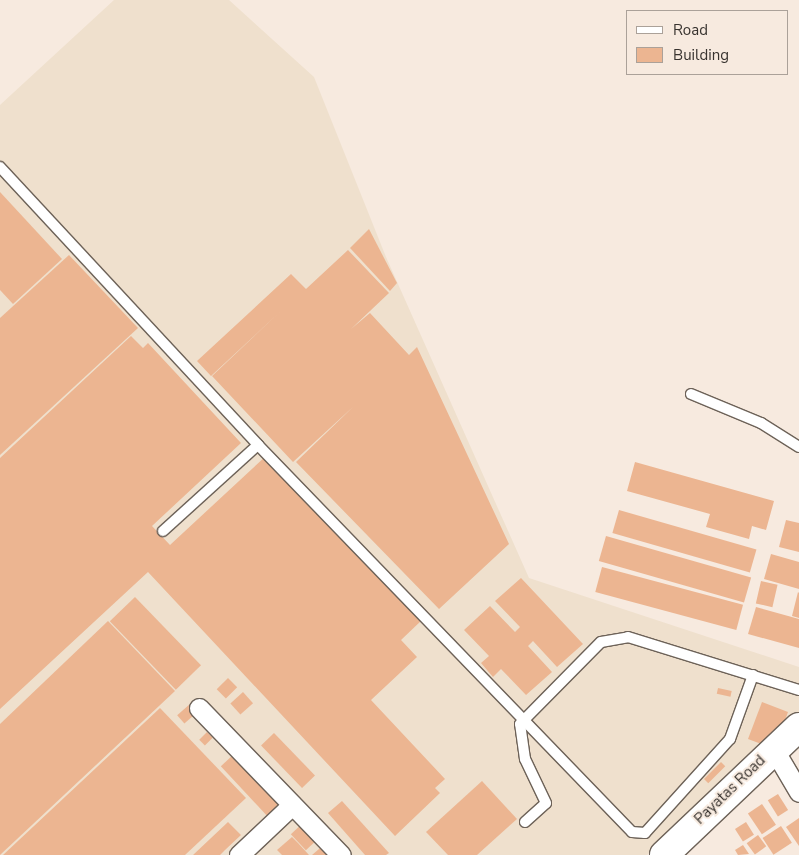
<!DOCTYPE html>
<html>
<head>
<meta charset="utf-8">
<style>
	body { margin:0 }
	#map { position:relative; width:799px; height:855px; overflow:hidden; background:#f7eadf; font-family:"Nunito Sans",sans-serif }
	div>[style] { position:absolute }
	[style*='--x'] { left:calc(var(--x)*1px); top:calc(var(--y)*1px); width:calc(var(--w)*1px); rotate:calc(var(--a)*1deg) }
	.industrial>* { inset:0; background:#efe0cd }
	.building>* { inset:0; background:#ecb591; transform-origin:0 0 }
	.roads { filter:drop-shadow(1px 0 #6d6258) drop-shadow(-1px 0 #6d6258) drop-shadow(0 1px #6d6258) drop-shadow(0 -1px #6d6258) }
	.service>* { height:10px; margin:-5px; padding:0 5px; transform-origin:5px; border-radius:5px; background:#fff }
	.minor>* { height:19px; margin:-9.5px; padding:0 9.5px; transform-origin:9.5px; border-radius:9.5px; background:#fff }
	.primary>* { height:28px; margin:-14px; padding:0 14px; transform-origin:14px; border-radius:14px; background:#fff }
	span { translate:-50% -50%; white-space:nowrap; text-align:center; line-height:1.15; -webkit-text-stroke:4px #f7eadf; paint-order:stroke }
	.street-label { font-size:15px; color:#38332f }
	.legend { position:absolute; left:626px; top:10px; width:162px; height:65px; box-sizing:border-box; background:#f7eadf; border:1px solid #aba199; margin:0; padding:6px 9px; list-style:none; font-size:15px; color:#38332f }
	.legend li { display:flex; align-items:center; gap:10px; height:25px }
	.legend b { width:25px; border:1px solid #aba199 }
</style>
</head>
<body>
<div id="map">
	<div class="industrial">
		<div style="clip-path:polygon(114px 0,229px 0,314px 77px,386px 257px,529px 578px,799px 667px,799px 726px,647px 855px,0 855px,0 105px)"></div>
	</div>
	<div class="building">
		<div style="clip-path:polygon(0 192px,62px 259px,13px 304px,0 290px)"></div>
		<div style="clip-path:polygon(369px 229px,397px 283px,390px 291px,350px 248px)"></div>
		<div style="clip-path:polygon(348px 250px,389px 293px,351px 329px,370px 313px,409px 355px,417px 347px,509px 544px,439px 609px,296px 462px,354px 406px,293px 462px,212px 376px,283px 309px,211px 376px,197px 361px,291px 274px,306px 289px)"></div>
		<div style="clip-path:polygon(69px 255px,138px 328px,0 455px,0 318px)"></div>
		<div style="clip-path:polygon(131px 336px,143px 348px,148px 343px,241px 443px,152px 526px,170px 545px,267px 455px,422px 620px,401px 640px,417px 657px,371px 700px,445px 779px,435px 788px,440px 793px,395px 836px,148px 572px,0 709px,0 458px)"></div>
		<div style="clip-path:polygon(635px 462px,774px 501px,766px 530px,752px 526px,749px 539px,706px 527px,710px 514px,627px 491px)"></div>
		<div style="left:619px;top:510px;width:143px;height:24px;rotate:16deg"></div>
		<div style="clip-path:polygon(786px 520px,799px 523px,799px 552px,779px 547px)"></div>
		<div style="left:606px;top:536px;width:151px;height:26px;rotate:16deg"></div>
		<div style="clip-path:polygon(771px 554px,799px 562px,799px 589px,764px 579px)"></div>
		<div style="left:602px;top:567px;width:146px;height:26px;rotate:15deg"></div>
		<div style="clip-path:polygon(521px 578px,583px 644px,557px 667px,533px 641px,528px 646px,552px 672px,526px 695px,501px 669px,493px 677px,481px 663px,489px 656px,464px 630px,490px 606px,515px 632px,520px 627px,495px 601px)"></div>
		<div style="left:761px;top:581px;width:17px;height:23px;rotate:13deg"></div>
		<div style="clip-path:polygon(798px 592px,799px 593px,799px 618px,792px 616px)"></div>
		<div style="left:135px;top:597px;width:95px;height:35px;rotate:46deg"></div>
		<div style="clip-path:polygon(756px 607px,799px 619px,799px 648px,748px 634px)"></div>
		<div style="clip-path:polygon(108px 621px,175px 691px,0 855px,0 724px)"></div>
		<div style="left:228px;top:678px;width:13px;height:16px;rotate:45deg"></div>
		<div style="left:718px;top:688px;width:14px;height:6px;rotate:12deg"></div>
		<div style="left:243px;top:692px;width:15px;height:17px;rotate:48deg"></div>
		<div style="clip-path:polygon(762px 702px,788px 712px,780px 734px,767px 746px,748px 739px)"></div>
		<div style="left:190px;top:704px;width:11px;height:17px;rotate:49deg"></div>
		<div style="clip-path:polygon(160px 708px,246px 798px,185px 855px,3px 855px)"></div>
		<div style="left:207px;top:732px;width:8px;height:11px;rotate:45deg"></div>
		<div style="left:274px;top:733px;width:59px;height:18px;rotate:46deg"></div>
		<div style="left:234px;top:754px;width:71px;height:18px;rotate:47deg"></div>
		<div style="left:721px;top:762px;width:6px;height:24px;rotate:45deg"></div>
		<div style="clip-path:polygon(482px 781px,517px 819px,477px 855px,448px 855px,426px 832px)"></div>
		<div style="left:778px;top:794px;width:19px;height:12px;rotate:58deg"></div>
		<div style="clip-path:polygon(342px 801px,389px 853px,386px 855px,365px 855px,328px 813px)"></div>
		<div style="left:762px;top:804px;width:25px;height:17px;rotate:56deg"></div>
		<div style="clip-path:polygon(799px 818px,799px 846px,786px 827px)"></div>
		<div style="clip-path:polygon(228px 822px,241px 835px,225px 850px,220px 855px,193px 855px)"></div>
		<div style="left:304px;top:822px;width:22px;height:18px;rotate:47deg"></div>
		<div style="left:746px;top:822px;width:15px;height:13px;rotate:58deg"></div>
		<div style="left:781px;top:826px;width:20px;height:22px;rotate:57deg"></div>
		<div style="left:758px;top:835px;width:14px;height:14px;rotate:54deg"></div>
		<div style="clip-path:polygon(292px 837px,298px 843px,309px 855px,282px 855px,277px 850px)"></div>
		<div style="clip-path:polygon(326px 843px,337px 855px,312px 855px)"></div>
		<div style="clip-path:polygon(743px 845px,749px 854px,738px 855px,735px 850px)"></div>
	</div>
	<div class="roads">
		<div class="service">
			<div style="--x:0;--y:167;--w:379;--a:47.1"></div>
			<div style="--x:258;--y:445;--w:538;--a:45.98"></div>
			<div style="--x:632;--y:832;--w:13;--a:4"></div>
			<div style="--x:645;--y:833;--w:127;--a:-47.9"></div>
			<div style="--x:730;--y:739;--w:68;--a:-70.2"></div>
			<div style="--x:691;--y:394;--w:76;--a:22.5"></div>
			<div style="--x:761;--y:423;--w:45;--a:32.3"></div>
			<div style="--x:163;--y:531;--w:128;--a:-42.2"></div>
			<div style="--x:525;--y:822;--w:28;--a:-42"></div>
			<div style="--x:546;--y:803;--w:49;--a:-115.5"></div>
			<div style="--x:525;--y:759;--w:35;--a:-98"></div>
			<div style="--x:520;--y:724;--w:115;--a:-45.4"></div>
			<div style="--x:601;--y:642;--w:27;--a:-10"></div>
			<div style="--x:628;--y:637;--w:179;--a:17.2"></div>
		</div>
		<div class="minor">
			<div style="--x:199;--y:708;--w:204;--a:46"></div>
			<div style="--x:773;--y:748;--w:51;--a:59.4"></div>
			<div style="--x:239;--y:855;--w:73;--a:-43.3"></div>
		</div>
		<div class="primary">
			<div style="--x:664;--y:855;--w:186;--a:-43.5"></div>
		</div>
	</div>
	<div class="street-label">
		<span style="left:730px;top:790px;rotate:-44deg">Payatas Road</span>
	</div>
	<ul class="legend">
	<li><b style="height:6px;background:#fff"></b>Road</li>
	<li><b style="height:14px;background:#ecb591"></b>Building</li>
	</ul>
</div>
</body>
</html>
